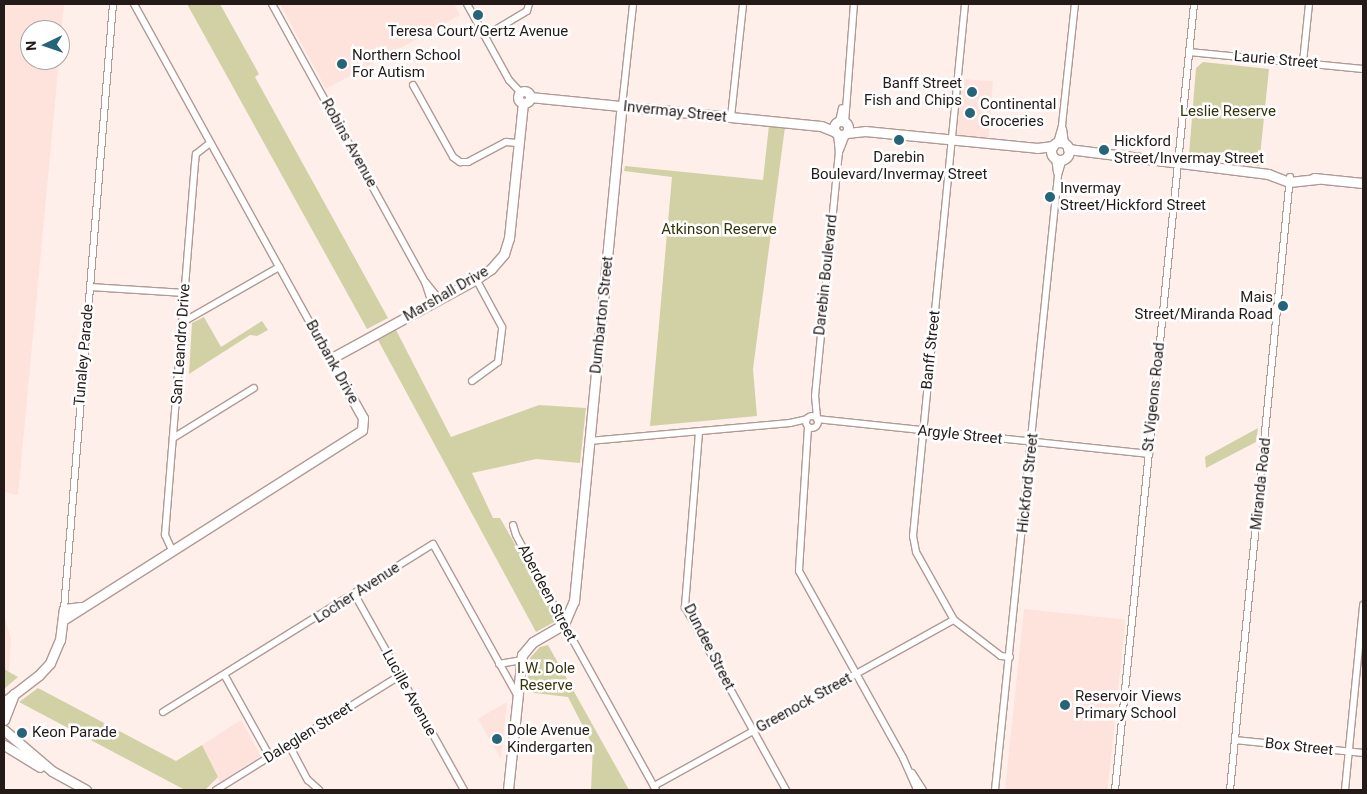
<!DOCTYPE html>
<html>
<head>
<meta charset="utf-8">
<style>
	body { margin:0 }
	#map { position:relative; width:1367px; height:794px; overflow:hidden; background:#feefeb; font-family:Roboto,sans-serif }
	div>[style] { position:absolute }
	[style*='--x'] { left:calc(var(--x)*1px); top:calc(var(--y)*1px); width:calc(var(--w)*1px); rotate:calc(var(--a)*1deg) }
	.built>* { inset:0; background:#fde3dc; transform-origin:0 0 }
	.green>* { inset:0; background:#d2d1a6 }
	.roads { filter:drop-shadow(1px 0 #b09a94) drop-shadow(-1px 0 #b09a94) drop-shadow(0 1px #b09a94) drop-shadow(0 -1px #b09a94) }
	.street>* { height:6px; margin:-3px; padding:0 3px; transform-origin:3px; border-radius:3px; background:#fff }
	.street>.ring { margin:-3px; padding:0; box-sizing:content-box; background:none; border:6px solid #fff; border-radius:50% }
	.secondary>* { height:9px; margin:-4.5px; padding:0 4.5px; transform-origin:4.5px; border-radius:4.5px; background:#fff }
	.secondary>.ring { margin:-4.5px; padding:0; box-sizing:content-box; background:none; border:9px solid #fff; border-radius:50% }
	.dots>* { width:14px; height:14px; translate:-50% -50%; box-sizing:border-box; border:2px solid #fff; border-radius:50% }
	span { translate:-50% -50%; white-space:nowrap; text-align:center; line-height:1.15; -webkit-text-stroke:5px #fff; paint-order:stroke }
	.poi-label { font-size:15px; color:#241b19 }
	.left { translate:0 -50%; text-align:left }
	.right { translate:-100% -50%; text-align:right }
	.street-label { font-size:15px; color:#241b19 }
	.park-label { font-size:15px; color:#36340c }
	.frame { position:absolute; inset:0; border:5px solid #241b19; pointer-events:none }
	.north { position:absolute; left:20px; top:20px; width:50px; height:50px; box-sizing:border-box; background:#fff; border:1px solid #a7a4a3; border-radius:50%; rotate:267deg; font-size:14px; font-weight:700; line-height:20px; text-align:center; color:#241b19 }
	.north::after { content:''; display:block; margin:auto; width:18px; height:22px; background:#26647a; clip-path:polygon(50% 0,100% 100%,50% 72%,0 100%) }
</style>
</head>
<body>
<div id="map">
	<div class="built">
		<div style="clip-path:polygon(4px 4px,64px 4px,60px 48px,60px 30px,30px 30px,30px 60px,59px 60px,18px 495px,4px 492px)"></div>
		<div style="clip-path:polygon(280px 4px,454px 4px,460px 15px,326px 89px)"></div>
		<div style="left:961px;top:79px;width:32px;height:57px;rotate:4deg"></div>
		<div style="left:1024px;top:609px;width:102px;height:182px;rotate:6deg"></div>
		<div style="clip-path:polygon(4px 615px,11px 639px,9px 672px,4px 669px)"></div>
		<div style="clip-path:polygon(507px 702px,501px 759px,478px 719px)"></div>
		<div style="clip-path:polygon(241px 720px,261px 756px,220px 782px,202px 745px)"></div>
	</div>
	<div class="green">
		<div style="clip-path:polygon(187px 4px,220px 4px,259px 74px,255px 77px,388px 318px,367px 329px)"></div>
		<div style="clip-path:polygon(1203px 62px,1269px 69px,1259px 166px,1189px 155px,1196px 68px)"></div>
		<div style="clip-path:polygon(769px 125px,785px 127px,753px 369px,757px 416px,650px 426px,672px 177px,624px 171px,625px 166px,763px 180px)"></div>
		<div style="clip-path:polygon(204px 317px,221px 347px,262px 321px,268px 330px,257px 336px,250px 335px,189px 374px,192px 323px)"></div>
		<div style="clip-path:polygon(396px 330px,451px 437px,539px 405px,586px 408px,580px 463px,536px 459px,472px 473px,493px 518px,500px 518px,558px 620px,536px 632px,378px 340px)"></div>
		<div style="clip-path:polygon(1258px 428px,1256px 442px,1206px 468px,1205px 457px)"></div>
		<div style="clip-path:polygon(548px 645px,629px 790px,591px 790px,593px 746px,568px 697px,526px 692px,530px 658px,540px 647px)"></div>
		<div style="clip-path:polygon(4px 669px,18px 677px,4px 689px)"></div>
		<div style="clip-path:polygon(38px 688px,176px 761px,202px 745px,218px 777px,205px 790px,185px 790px,19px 702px)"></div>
	</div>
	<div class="roads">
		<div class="street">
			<div style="--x:134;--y:4;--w:406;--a:61.1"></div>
			<div style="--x:272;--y:4;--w:317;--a:61.2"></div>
			<div style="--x:425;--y:282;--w:22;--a:72"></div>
			<div style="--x:467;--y:4;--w:87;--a:61.1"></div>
			<div style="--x:509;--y:80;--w:16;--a:47"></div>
			<div style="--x:965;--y:4;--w:535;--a:95.58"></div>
			<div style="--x:913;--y:536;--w:16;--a:79"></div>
			<div style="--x:916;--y:552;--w:78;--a:60.8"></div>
			<div style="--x:954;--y:620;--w:59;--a:37.5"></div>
			<div style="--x:1001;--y:656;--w:9;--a:6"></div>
			<div style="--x:485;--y:36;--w:49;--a:-30.8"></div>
			<div style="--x:527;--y:11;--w:7;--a:-74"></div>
			<div style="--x:1189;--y:52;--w:175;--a:5.6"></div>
			<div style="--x:1303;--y:62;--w:58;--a:-84.1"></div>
			<div style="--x:413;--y:85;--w:82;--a:60.9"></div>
			<div style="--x:453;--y:157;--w:9;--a:36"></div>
			<div style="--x:460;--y:162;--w:8;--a:0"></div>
			<div style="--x:468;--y:162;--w:43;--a:-27.8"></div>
			<div style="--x:506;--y:142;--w:11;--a:5"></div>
			<div style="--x:622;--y:106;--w:103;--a:-83.8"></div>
			<div style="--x:731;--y:117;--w:114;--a:-83.9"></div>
			<div style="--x:839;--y:122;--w:14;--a:-78"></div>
			<div style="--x:845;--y:123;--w:119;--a:-85.7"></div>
			<div style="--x:1063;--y:129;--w:15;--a:82"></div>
			<div style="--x:1057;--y:143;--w:19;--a:-74"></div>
			<div style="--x:1062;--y:125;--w:122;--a:-83.9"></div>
			<div style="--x:840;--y:150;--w:17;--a:-69"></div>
			<div style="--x:1055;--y:158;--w:15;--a:82"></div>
			<div style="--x:426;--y:283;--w:21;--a:51"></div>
			<div style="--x:90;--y:287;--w:95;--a:3.6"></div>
			<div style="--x:183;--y:322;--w:111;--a:-29.8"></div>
			<div style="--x:472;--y:381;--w:32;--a:-36"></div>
			<div style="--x:498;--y:362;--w:35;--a:-83"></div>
			<div style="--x:502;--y:327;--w:55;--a:-118.4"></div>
			<div class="ring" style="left:806px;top:416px;width:6px;height:6px"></div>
			<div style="--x:817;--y:418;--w:22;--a:-95"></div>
			<div style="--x:815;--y:396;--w:244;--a:-84.4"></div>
			<div style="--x:839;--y:153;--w:19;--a:-96"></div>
			<div style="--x:817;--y:419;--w:334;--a:6"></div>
			<div style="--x:808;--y:427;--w:144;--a:93.6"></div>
			<div style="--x:799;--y:571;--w:214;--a:60.9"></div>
			<div style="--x:903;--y:758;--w:35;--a:66"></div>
			<div style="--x:699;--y:432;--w:176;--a:94.6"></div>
			<div style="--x:685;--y:607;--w:209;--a:61.1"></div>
			<div style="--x:173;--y:438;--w:95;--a:-31.7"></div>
			<div style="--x:589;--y:441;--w:202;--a:-5.1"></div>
			<div style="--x:790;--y:423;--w:17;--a:-13"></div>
			<div style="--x:513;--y:525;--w:10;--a:73"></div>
			<div style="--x:516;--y:535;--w:101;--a:61.7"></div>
			<div style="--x:564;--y:624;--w:190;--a:61"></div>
			<div style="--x:172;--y:550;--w:17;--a:-115"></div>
			<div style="--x:165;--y:535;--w:373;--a:-85.4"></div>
			<div style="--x:195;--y:163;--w:9;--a:-84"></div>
			<div style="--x:196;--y:154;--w:18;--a:-38"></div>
			<div style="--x:355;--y:595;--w:223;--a:60.8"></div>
			<div style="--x:64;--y:609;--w:607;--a:-85.37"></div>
			<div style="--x:499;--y:664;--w:22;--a:-10"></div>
			<div style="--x:225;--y:676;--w:93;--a:60.9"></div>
			<div style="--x:163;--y:712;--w:318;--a:-31.9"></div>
			<div style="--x:433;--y:544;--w:173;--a:60.9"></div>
			<div style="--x:1235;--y:740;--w:129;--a:5.8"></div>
			<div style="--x:289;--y:745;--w:40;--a:62"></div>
			<div style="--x:308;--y:780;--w:15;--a:42"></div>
			<div style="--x:912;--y:773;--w:20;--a:57"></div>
			<div style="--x:654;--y:786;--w:343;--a:-29"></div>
			<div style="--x:216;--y:790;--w:216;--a:-31.9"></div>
			<div style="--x:995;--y:790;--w:618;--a:-84.15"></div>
			<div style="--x:1058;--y:175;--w:17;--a:-73"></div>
			<div style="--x:1115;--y:790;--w:790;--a:-84.26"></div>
			<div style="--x:1230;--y:790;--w:616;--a:-84.41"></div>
			<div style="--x:1345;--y:790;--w:186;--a:-84.4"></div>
		</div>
		<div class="secondary">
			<div class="ring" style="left:518px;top:91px;width:3px;height:3px"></div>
			<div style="--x:530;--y:97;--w:292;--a:5.7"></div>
			<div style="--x:821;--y:126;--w:16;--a:22"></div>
			<div class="ring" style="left:834px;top:121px;width:5px;height:5px"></div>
			<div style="--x:847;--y:133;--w:18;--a:-6"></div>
			<div style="--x:865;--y:131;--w:173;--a:5.6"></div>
			<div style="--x:1037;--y:148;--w:16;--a:-7"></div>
			<div class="ring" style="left:1051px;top:142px;width:9px;height:9px"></div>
			<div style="--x:1068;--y:149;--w:202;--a:7.1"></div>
			<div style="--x:1268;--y:174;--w:22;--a:21"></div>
			<div style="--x:1289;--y:182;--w:28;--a:-6"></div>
			<div style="--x:1314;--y:178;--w:49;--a:5.8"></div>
			<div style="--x:63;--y:620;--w:354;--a:-32.4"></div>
			<div style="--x:362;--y:430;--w:12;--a:-85"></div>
			<div style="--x:363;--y:418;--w:68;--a:-119.2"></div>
			<div style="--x:330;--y:359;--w:166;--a:-28.7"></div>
			<div style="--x:476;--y:279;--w:18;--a:-34"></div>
			<div style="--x:491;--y:269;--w:20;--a:-49"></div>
			<div style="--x:504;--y:254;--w:17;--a:-73"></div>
			<div style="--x:509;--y:238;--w:136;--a:-84.1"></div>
			<div style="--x:4;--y:702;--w:44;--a:-37.6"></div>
			<div style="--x:39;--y:675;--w:16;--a:-47"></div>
			<div style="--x:50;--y:663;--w:25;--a:-67"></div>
			<div style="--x:60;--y:640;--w:31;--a:-83"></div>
			<div style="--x:64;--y:609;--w:17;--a:-7"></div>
			<div style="--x:4;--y:720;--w:28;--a:-69"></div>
			<div style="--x:4;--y:730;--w:63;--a:40.5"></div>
			<div style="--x:52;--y:771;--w:39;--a:29"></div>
			<div style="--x:4;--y:745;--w:42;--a:31.4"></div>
			<div style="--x:508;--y:790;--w:136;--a:-84.1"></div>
			<div style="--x:522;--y:655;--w:17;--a:-50"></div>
			<div style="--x:533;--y:642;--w:36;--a:-30"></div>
			<div style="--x:564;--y:624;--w:25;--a:-67"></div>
			<div style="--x:574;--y:601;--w:497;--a:-84.5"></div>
		</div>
	</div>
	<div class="dots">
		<div style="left:478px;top:15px;background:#26647a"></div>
		<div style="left:342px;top:64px;background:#26647a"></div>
		<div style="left:972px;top:92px;background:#26647a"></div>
		<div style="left:970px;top:113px;background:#26647a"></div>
		<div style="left:899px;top:140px;background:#26647a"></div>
		<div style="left:1104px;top:150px;background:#26647a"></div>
		<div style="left:1050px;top:197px;background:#26647a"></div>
		<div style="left:1283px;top:306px;background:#26647a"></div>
		<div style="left:1065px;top:705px;background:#26647a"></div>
		<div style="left:22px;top:733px;background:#26647a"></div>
		<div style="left:497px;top:739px;background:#26647a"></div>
	</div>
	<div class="poi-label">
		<span style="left:478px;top:32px">Teresa Court/Gertz Avenue</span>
		<span class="left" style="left:352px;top:64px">Northern School<br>For Autism</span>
		<span class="right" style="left:962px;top:92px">Banff Street<br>Fish and Chips</span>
		<span class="left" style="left:980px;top:113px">Continental<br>Groceries</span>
		<span class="left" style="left:1114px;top:150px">Hickford<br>Street/Invermay Street</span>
		<span style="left:899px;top:166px">Darebin<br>Boulevard/Invermay Street</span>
		<span class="left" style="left:1060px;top:197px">Invermay<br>Street/Hickford Street</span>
		<span class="right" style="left:1273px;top:306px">Mais<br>Street/Miranda Road</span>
		<span class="left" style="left:1075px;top:705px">Reservoir Views<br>Primary School</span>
		<span class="left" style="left:507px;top:739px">Dole Avenue<br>Kindergarten</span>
		<span class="left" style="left:32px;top:733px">Keon Parade</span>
	</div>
	<div class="street-label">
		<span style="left:1276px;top:60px;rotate:5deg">Laurie Street</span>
		<span style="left:675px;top:112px;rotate:6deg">Invermay Street</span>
		<span style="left:349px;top:143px;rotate:61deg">Robins Avenue</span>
		<span style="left:826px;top:275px;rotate:-84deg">Darebin Boulevard</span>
		<span style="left:446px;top:294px;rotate:-30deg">Marshall Drive</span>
		<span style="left:602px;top:315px;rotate:-84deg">Dumbarton Street</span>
		<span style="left:181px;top:344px;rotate:-86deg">San Leandro Drive</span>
		<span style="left:931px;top:350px;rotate:-84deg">Banff Street</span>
		<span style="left:84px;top:355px;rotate:-85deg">Tunaley Parade</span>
		<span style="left:332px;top:362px;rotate:61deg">Burbank Drive</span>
		<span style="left:1154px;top:397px;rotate:-84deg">St Vigeons Road</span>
		<span style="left:960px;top:435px;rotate:6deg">Argyle Street</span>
		<span style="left:1028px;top:483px;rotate:-84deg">Hickford Street</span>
		<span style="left:1261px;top:484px;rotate:-84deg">Miranda Road</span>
		<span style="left:357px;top:593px;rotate:-33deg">Locher Avenue</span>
		<span style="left:547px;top:593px;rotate:62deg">Aberdeen Street</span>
		<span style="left:709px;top:647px;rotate:63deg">Dundee Street</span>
		<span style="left:409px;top:693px;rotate:61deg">Lucille Avenue</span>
		<span style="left:804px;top:703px;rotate:-29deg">Greenock Street</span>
		<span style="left:308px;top:733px;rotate:-32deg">Daleglen Street</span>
		<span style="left:1299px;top:747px;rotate:6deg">Box Street</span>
	</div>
	<div class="park-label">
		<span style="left:1228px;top:112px">Leslie Reserve</span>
		<span style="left:719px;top:230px">Atkinson Reserve</span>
		<span style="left:546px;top:677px">I.W. Dole<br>Reserve</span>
	</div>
	<div class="frame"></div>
	<div class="north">N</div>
</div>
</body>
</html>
